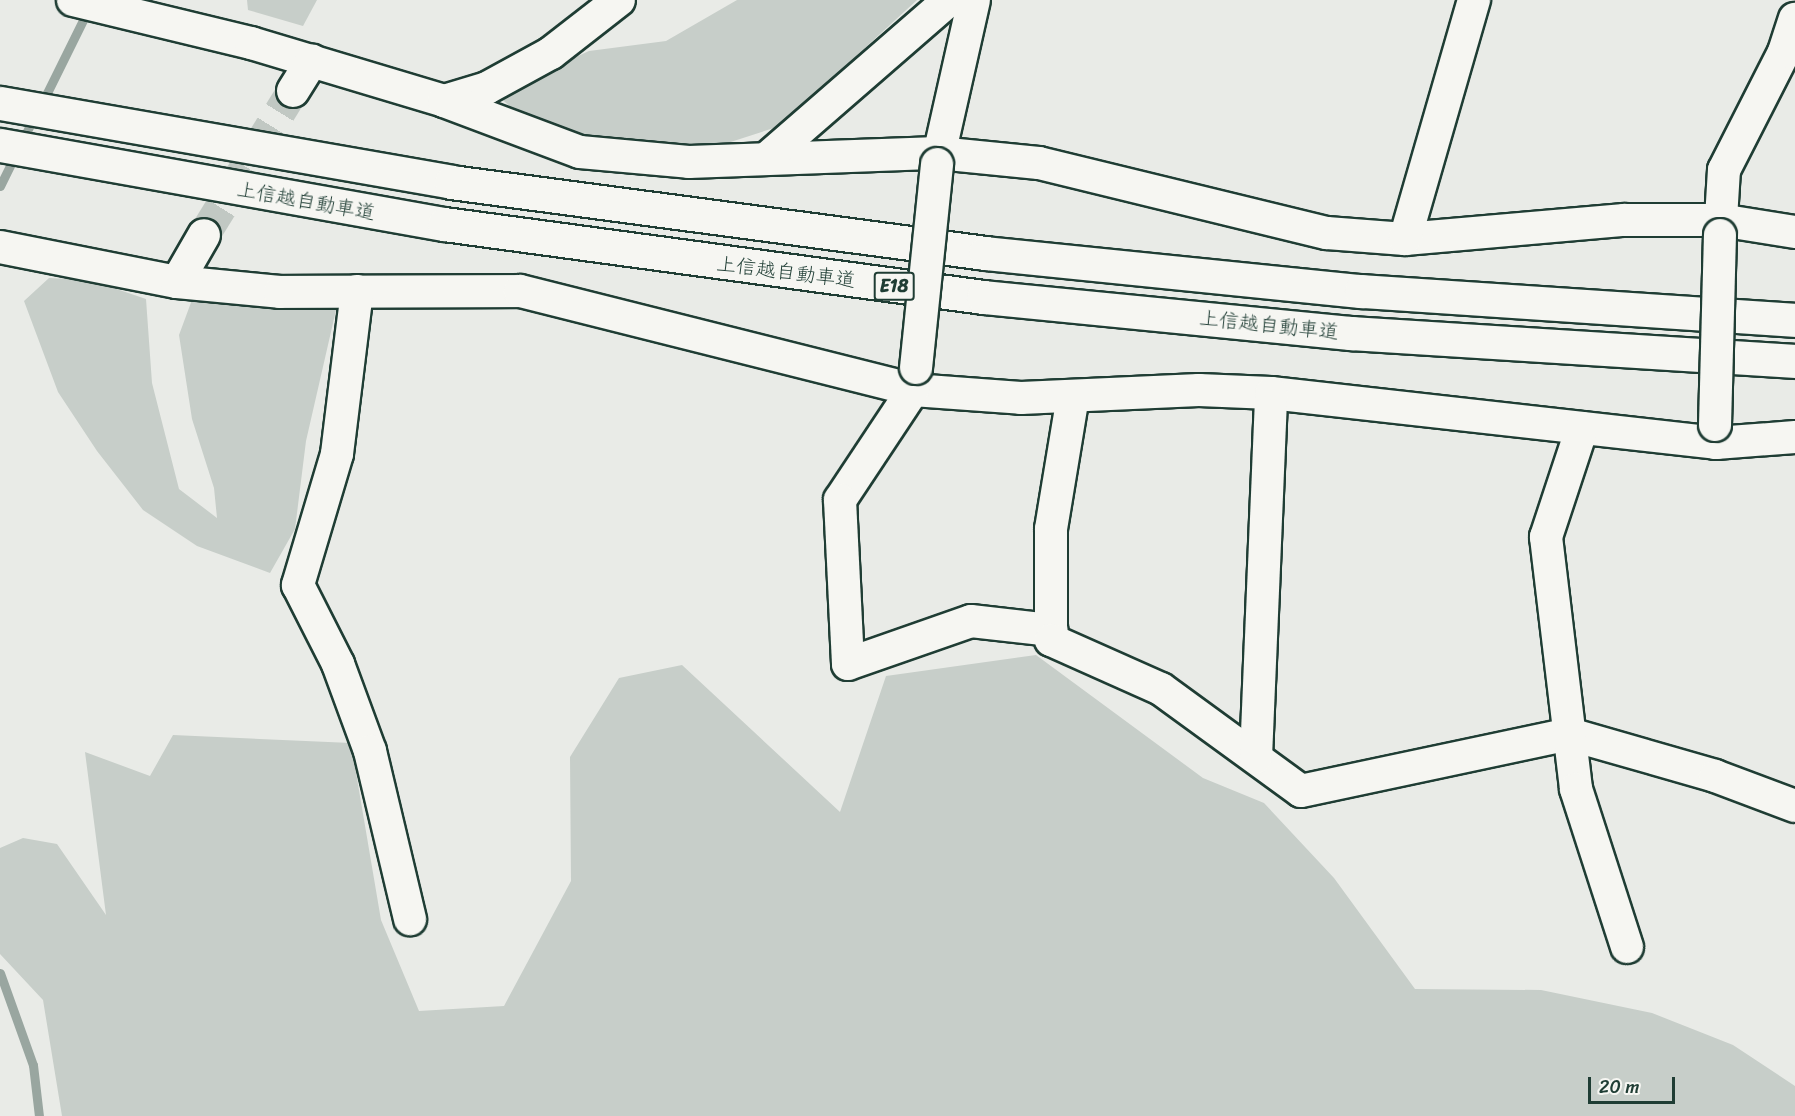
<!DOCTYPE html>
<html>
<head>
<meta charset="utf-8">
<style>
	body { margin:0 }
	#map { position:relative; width:1795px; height:1116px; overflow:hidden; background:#e9ebe7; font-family:Sriracha,"Klee One",sans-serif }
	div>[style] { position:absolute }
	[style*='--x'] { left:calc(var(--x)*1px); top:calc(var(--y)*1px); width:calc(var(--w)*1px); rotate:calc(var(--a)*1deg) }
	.green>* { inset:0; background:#c7cec9 }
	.stream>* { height:9px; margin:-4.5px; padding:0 4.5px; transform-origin:4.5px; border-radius:4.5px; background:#99a6a0 }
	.minor-tunnel>* { height:32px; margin-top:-16px; transform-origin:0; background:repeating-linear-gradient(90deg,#c1c8c3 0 32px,transparent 0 48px) }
	.roads { filter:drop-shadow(2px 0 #1f3d34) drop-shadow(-2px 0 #1f3d34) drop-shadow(0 2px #1f3d34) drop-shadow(0 -2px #1f3d34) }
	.minor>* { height:32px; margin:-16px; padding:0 16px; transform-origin:16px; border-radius:16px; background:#f6f6f2 }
	.motorway>* { height:33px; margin:-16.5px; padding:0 16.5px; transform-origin:16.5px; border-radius:16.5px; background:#f6f6f2 }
	.bridges { filter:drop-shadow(2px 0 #1f3d34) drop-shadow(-2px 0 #1f3d34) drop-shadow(0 2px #1f3d34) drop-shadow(0 -2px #1f3d34) }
	.minor-bridge>* { height:32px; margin:-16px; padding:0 16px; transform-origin:16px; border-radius:16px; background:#f6f6f2 }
	span { translate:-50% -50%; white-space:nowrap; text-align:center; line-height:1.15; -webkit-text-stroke:5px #f6f6f2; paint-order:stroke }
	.shield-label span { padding:2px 4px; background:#f6f6f2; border:2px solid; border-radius:4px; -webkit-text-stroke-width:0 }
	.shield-label { font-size:18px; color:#1f3d34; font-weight:700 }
	.street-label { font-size:20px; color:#1f3d34 }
	.scale { position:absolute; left:1588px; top:1077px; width:87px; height:27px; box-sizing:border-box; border:3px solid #1f3d34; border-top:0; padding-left:8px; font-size:18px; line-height:21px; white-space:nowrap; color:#1f3d34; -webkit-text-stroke:4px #f6f6f2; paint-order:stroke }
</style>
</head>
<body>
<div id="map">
	<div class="green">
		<div style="clip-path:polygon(247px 0,317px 0,303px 26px,248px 10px)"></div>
		<div style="clip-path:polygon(737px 0,917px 0,780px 126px,712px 148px,589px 146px,522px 117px,496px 94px,589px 51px,666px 41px)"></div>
		<div style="clip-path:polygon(49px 278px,90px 280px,146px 299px,152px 383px,179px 489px,217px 518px,214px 488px,192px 419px,179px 335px,196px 289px,247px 290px,336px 310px,306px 441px,295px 529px,270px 573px,197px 546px,143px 510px,97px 451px,58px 392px,24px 301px)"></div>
		<div style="clip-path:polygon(1036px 655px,1203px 778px,1264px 803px,1334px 878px,1415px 989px,1541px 990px,1652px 1013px,1733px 1045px,1795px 1086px,1795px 1116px,62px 1116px,43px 1000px,0 954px,0 848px,23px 838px,57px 844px,106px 915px,85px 752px,150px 776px,173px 735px,351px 743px,381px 920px,419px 1011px,504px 1006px,571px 881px,570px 757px,619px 678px,682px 665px,840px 812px,886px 676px)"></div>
	</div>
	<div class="stream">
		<div style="--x:42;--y:103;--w:106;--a:-63.7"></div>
		<div style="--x:0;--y:186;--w:79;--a:-63.8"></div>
		<div style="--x:0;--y:973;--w:98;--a:70.3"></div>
		<div style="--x:33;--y:1065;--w:51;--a:83.3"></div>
	</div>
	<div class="minor-tunnel">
		<div style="--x:204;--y:235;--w:169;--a:-58.3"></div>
	</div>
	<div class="roads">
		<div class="minor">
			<div style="--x:73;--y:0;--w:183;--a:13.6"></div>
			<div style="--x:251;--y:43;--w:202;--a:16.7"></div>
			<div style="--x:444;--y:101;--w:145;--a:20.6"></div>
			<div style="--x:580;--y:152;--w:109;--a:5.2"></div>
			<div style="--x:689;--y:162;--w:249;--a:-2.1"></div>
			<div style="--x:938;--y:153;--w:101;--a:5.7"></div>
			<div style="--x:1039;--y:163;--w:296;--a:13.7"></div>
			<div style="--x:1327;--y:233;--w:78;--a:4.4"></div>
			<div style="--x:1405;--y:239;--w:220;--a:-5"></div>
			<div style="--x:1624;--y:220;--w:96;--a:0"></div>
			<div style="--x:1720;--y:220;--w:76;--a:9.1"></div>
			<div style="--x:293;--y:91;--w:36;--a:-58"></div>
			<div style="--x:444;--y:101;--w:45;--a:-16.8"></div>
			<div style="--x:487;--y:88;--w:73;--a:-28.7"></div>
			<div style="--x:551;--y:53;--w:86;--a:-37.9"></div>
			<div style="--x:766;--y:159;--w:242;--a:-41"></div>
			<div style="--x:937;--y:164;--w:168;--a:-77.3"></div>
			<div style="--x:1720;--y:235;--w:65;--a:-86.5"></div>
			<div style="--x:1724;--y:170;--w:132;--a:-63"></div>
			<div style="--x:1784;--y:52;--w:35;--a:-72"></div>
			<div style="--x:1405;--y:239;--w:249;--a:-73.9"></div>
			<div style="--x:0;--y:247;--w:180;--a:11.2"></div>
			<div style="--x:177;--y:282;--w:103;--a:5.5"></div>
			<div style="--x:280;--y:292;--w:240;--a:-0.2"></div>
			<div style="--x:520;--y:291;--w:405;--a:14.1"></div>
			<div style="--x:913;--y:390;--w:108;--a:4.2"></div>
			<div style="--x:1021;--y:398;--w:178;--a:-2.6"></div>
			<div style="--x:1199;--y:390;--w:72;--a:2.4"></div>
			<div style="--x:1271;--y:393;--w:448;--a:6.4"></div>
			<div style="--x:1716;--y:443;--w:79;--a:-4.3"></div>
			<div style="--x:177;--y:282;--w:54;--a:-60.1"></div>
			<div style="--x:357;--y:291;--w:164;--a:97"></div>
			<div style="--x:337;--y:454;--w:137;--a:106.6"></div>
			<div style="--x:298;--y:585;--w:89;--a:63.1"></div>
			<div style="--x:338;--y:664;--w:93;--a:69.8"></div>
			<div style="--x:370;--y:751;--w:173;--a:76.6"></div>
			<div style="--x:916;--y:370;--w:20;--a:99"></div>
			<div style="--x:913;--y:390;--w:132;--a:123.6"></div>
			<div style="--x:840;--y:500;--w:164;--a:87.2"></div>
			<div style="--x:848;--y:664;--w:130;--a:-19.3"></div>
			<div style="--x:971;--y:621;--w:81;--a:6.4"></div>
			<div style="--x:1073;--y:396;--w:135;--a:99.4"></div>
			<div style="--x:1051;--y:529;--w:111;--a:90"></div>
			<div style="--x:1051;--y:640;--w:120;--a:24"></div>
			<div style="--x:1161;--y:689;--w:173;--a:36.1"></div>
			<div style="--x:1301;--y:791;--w:274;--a:-12"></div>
			<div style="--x:1569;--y:734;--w:152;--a:16"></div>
			<div style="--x:1715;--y:776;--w:85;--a:20.6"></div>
			<div style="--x:1582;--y:428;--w:115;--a:108.3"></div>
			<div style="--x:1546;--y:537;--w:254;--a:83.2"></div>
			<div style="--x:1576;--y:789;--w:166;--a:72.1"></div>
			<div style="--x:1256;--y:757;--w:364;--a:-87.6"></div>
		</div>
		<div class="motorway">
			<div style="--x:0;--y:103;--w:458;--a:9.9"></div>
			<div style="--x:451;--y:182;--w:539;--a:7.57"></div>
			<div style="--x:985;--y:253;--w:378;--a:5.8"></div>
			<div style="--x:1361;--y:291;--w:435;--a:3.8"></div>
			<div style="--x:0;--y:145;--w:451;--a:10.1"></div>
			<div style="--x:444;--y:224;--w:544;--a:7.71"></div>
			<div style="--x:983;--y:297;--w:370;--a:5.6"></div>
			<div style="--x:1351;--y:333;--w:445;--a:3.6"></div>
		</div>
	</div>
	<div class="bridges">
		<div class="minor-bridge">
			<div style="--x:916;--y:368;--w:205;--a:-84.1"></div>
			<div style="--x:1715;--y:425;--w:190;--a:-88.5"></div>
		</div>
	</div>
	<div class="shield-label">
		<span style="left:894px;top:286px">E18</span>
	</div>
	<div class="street-label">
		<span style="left:306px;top:201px;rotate:10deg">上信越自動車道</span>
		<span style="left:786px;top:272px;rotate:7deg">上信越自動車道</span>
		<span style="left:1269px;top:325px;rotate:6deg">上信越自動車道</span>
	</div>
	<div class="scale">20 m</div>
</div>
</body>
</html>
